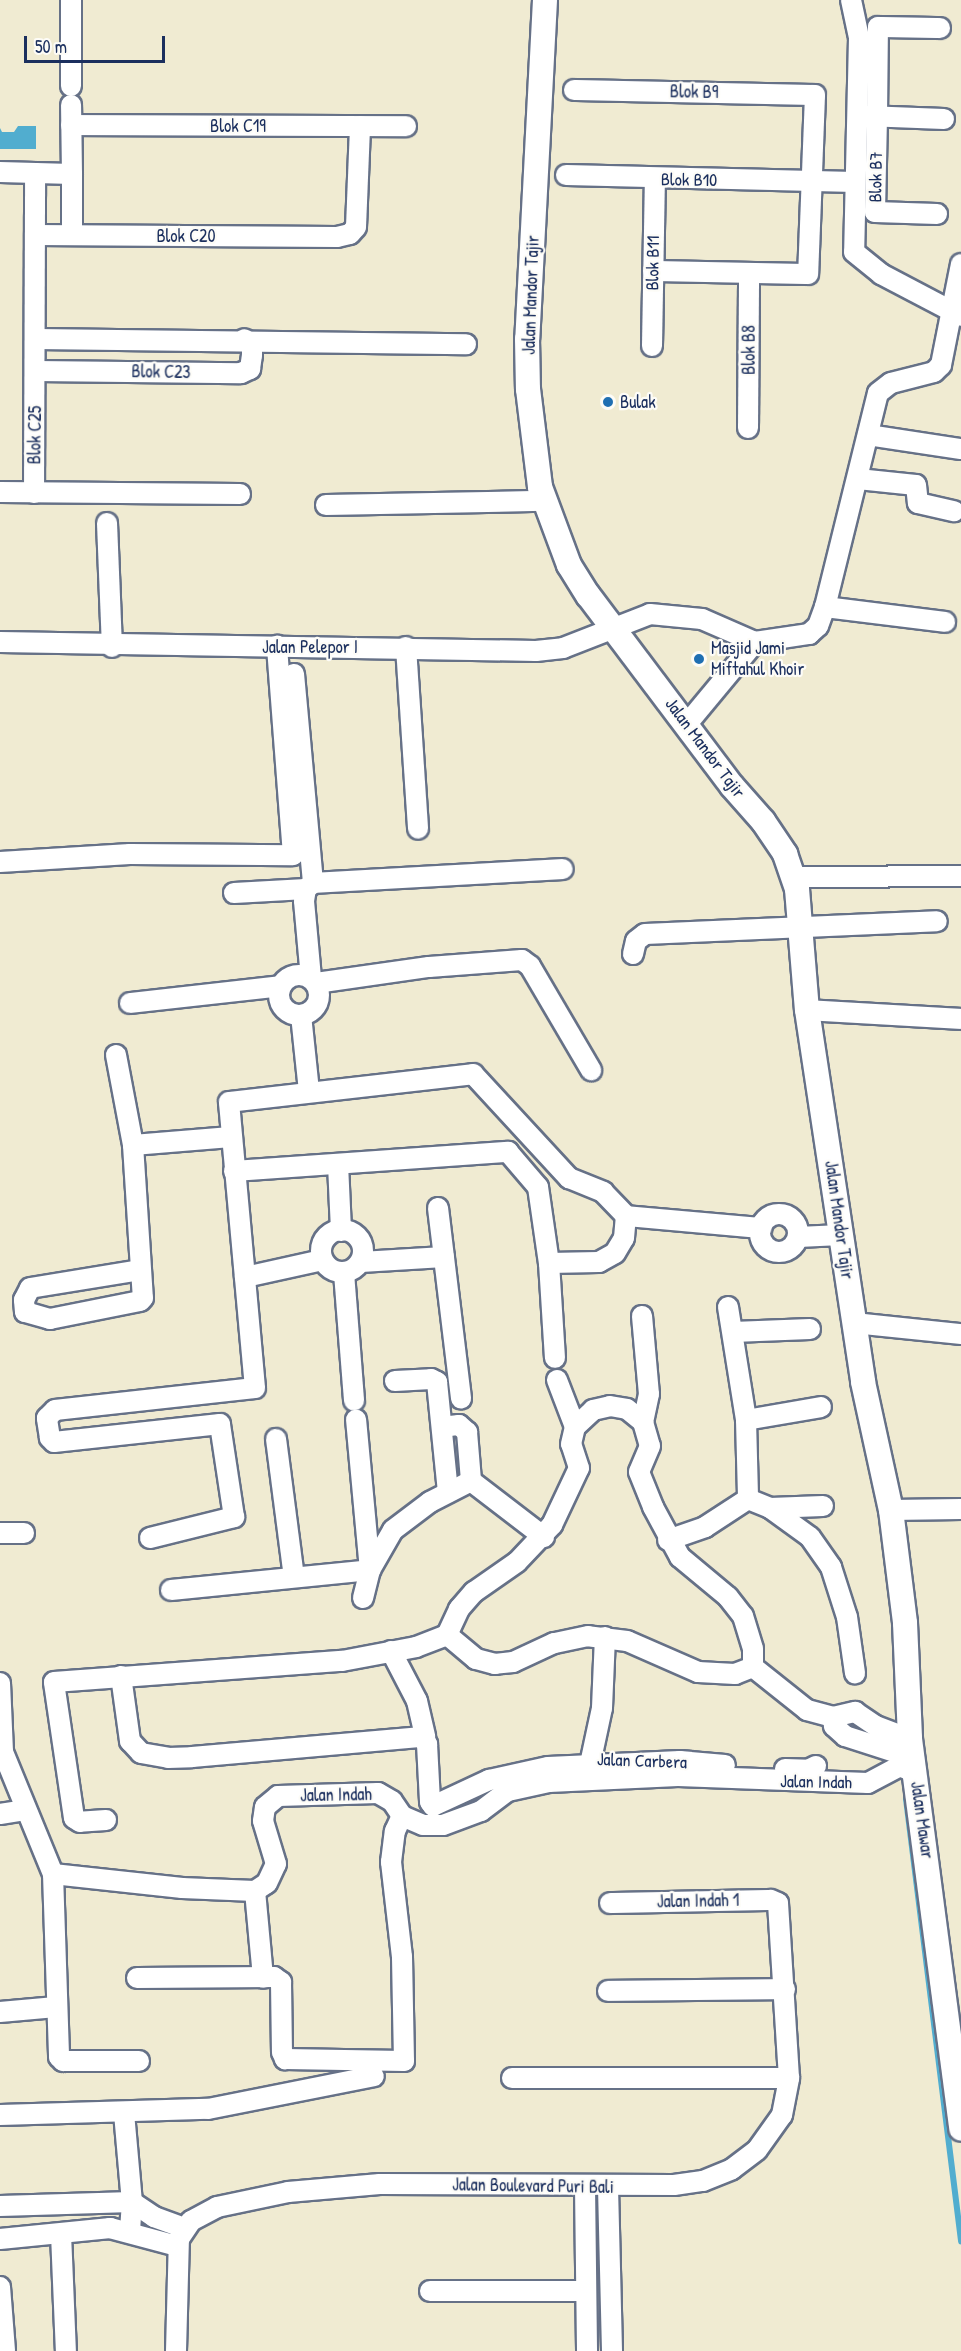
<!DOCTYPE html>
<html>
<head>
<meta charset="utf-8">
<style>
	body { margin:0 }
	#map { position:relative; width:961px; height:2351px; overflow:hidden; background:#f0ebd2; font-family:"Patrick Hand",sans-serif }
	div>[style] { position:absolute }
	[style*='--x'] { left:calc(var(--x)*1px); top:calc(var(--y)*1px); width:calc(var(--w)*1px); rotate:calc(var(--a)*1deg) }
	.water>* { inset:0; background:#51adcf }
	.stream>* { height:6px; margin:-3px; padding:0 3px; transform-origin:3px; border-radius:3px; background:#51adcf }
	.roads { filter:drop-shadow(2px 0 #667187) drop-shadow(-2px 0 #667187) drop-shadow(0 2px #667187) drop-shadow(0 -2px #667187) }
	.minor>* { height:20px; margin:-10px; padding:0 10px; transform-origin:10px; border-radius:10px; background:#fff }
	.minor>.ring { margin:-10px; padding:0; box-sizing:content-box; background:none; border:20px solid #fff; border-radius:50% }
	.tertiary>* { height:24px; margin:-12px; padding:0 12px; transform-origin:12px; border-radius:12px; background:#fff }
	.dots>* { width:16px; height:16px; translate:-50% -50%; box-sizing:border-box; border:3px solid #fdfcf7; border-radius:50% }
	span { translate:-50% -50%; white-space:nowrap; text-align:center; line-height:1.15; -webkit-text-stroke:4.5px #fdfcf7; paint-order:stroke }
	.street-label { font-size:18px; color:#1b2f5e }
	.poi-label { font-size:18px; color:#1b2f5e }
	.left { translate:0 -50%; text-align:left }
	.scale { position:absolute; left:24px; top:36px; width:141px; height:27px; box-sizing:border-box; border:3px solid #1b2f5e; border-top:0; padding-left:8px; font-size:18px; line-height:21px; white-space:nowrap; color:#1b2f5e; -webkit-text-stroke:4px #fdfcf7; paint-order:stroke }
</style>
</head>
<body>
<div id="map">
	<div class="water">
		<div style="clip-path:polygon(18px 126px,36px 126px,36px 149px,0 149px,0 128px,2px 132px,14px 132px)"></div>
	</div>
	<div class="stream">
		<div style="--x:906;--y:1799;--w:446;--a:82.9"></div>
	</div>
	<div class="roads">
		<div class="minor">
			<div style="--x:851;--y:0;--w:39;--a:78"></div>
			<div style="--x:859;--y:38;--w:214;--a:91.3"></div>
			<div style="--x:854;--y:252;--w:35;--a:39"></div>
			<div style="--x:881;--y:274;--w:90;--a:27.7"></div>
			<div style="--x:71;--y:86;--w:86;--a:-90"></div>
			<div style="--x:574;--y:90;--w:241;--a:1.2"></div>
			<div style="--x:815;--y:95;--w:179;--a:92.2"></div>
			<div style="--x:808;--y:274;--w:155;--a:-178.9"></div>
			<div style="--x:865;--y:116;--w:79;--a:2.2"></div>
			<div style="--x:71;--y:125;--w:335;--a:0.2"></div>
			<div style="--x:0;--y:172;--w:72;--a:1.6"></div>
			<div style="--x:72;--y:174;--w:69;--a:-90.8"></div>
			<div style="--x:72;--y:174;--w:61;--a:90"></div>
			<div style="--x:566;--y:175;--w:289;--a:1.4"></div>
			<div style="--x:937;--y:214;--w:62;--a:-178.2"></div>
			<div style="--x:875;--y:212;--w:95;--a:-88.8"></div>
			<div style="--x:877;--y:117;--w:90;--a:-89.4"></div>
			<div style="--x:878;--y:27;--w:62;--a:0.9"></div>
			<div style="--x:35;--y:235;--w:302;--a:0.4"></div>
			<div style="--x:337;--y:237;--w:13;--a:-13"></div>
			<div style="--x:350;--y:234;--w:9;--a:-49"></div>
			<div style="--x:356;--y:227;--w:101;--a:-87.7"></div>
			<div style="--x:36;--y:339;--w:430;--a:0.7"></div>
			<div style="--x:652;--y:346;--w:166;--a:-89"></div>
			<div style="--x:36;--y:371;--w:205;--a:0.6"></div>
			<div style="--x:241;--y:373;--w:10;--a:-24"></div>
			<div style="--x:250;--y:369;--w:14;--a:-82"></div>
			<div style="--x:252;--y:355;--w:11;--a:-90"></div>
			<div style="--x:252;--y:344;--w:9;--a:-148"></div>
			<div style="--x:748;--y:428;--w:155;--a:-89.6"></div>
			<div style="--x:868;--y:435;--w:94;--a:8.6"></div>
			<div style="--x:858;--y:479;--w:58;--a:5.9"></div>
			<div style="--x:916;--y:485;--w:18;--a:84"></div>
			<div style="--x:918;--y:503;--w:37;--a:13"></div>
			<div style="--x:0;--y:492;--w:240;--a:0.5"></div>
			<div style="--x:34;--y:493;--w:320;--a:-89.8"></div>
			<div style="--x:326;--y:505;--w:218;--a:-1.1"></div>
			<div style="--x:107;--y:523;--w:124;--a:87.7"></div>
			<div style="--x:825;--y:607;--w:121;--a:7.1"></div>
			<div style="--x:0;--y:642;--w:536;--a:0.96"></div>
			<div style="--x:536;--y:651;--w:27;--a:-6"></div>
			<div style="--x:563;--y:648;--w:93;--a:-21.3"></div>
			<div style="--x:650;--y:614;--w:52;--a:5.5"></div>
			<div style="--x:702;--y:619;--w:58;--a:23.5"></div>
			<div style="--x:755;--y:642;--w:55;--a:-8.4"></div>
			<div style="--x:809;--y:634;--w:12;--a:-42"></div>
			<div style="--x:818;--y:626;--w:20;--a:-70"></div>
			<div style="--x:825;--y:607;--w:220;--a:-76.1"></div>
			<div style="--x:878;--y:393;--w:16;--a:-38"></div>
			<div style="--x:891;--y:383;--w:44;--a:-14.3"></div>
			<div style="--x:934;--y:372;--w:10;--a:-45"></div>
			<div style="--x:941;--y:365;--w:103;--a:-78.8"></div>
			<div style="--x:406;--y:647;--w:182;--a:86.2"></div>
			<div style="--x:294;--y:674;--w:210;--a:84.8"></div>
			<div style="--x:687;--y:724;--w:107;--a:-50.3"></div>
			<div style="--x:0;--y:862;--w:130;--a:-3.5"></div>
			<div style="--x:130;--y:854;--w:163;--a:0.4"></div>
			<div style="--x:293;--y:855;--w:210;--a:-94.4"></div>
			<div style="--x:794;--y:877;--w:167;--a:-0.3"></div>
			<div style="--x:234;--y:893;--w:72;--a:-3.2"></div>
			<div style="--x:633;--y:954;--w:13;--a:-77"></div>
			<div style="--x:636;--y:941;--w:11;--a:-38"></div>
			<div style="--x:645;--y:934;--w:292;--a:-2.5"></div>
			<div class="ring" style="left:279px;top:975px;width:20px;height:20px"></div>
			<div style="--x:311;--y:978;--w:77;--a:-95.2"></div>
			<div style="--x:304;--y:901;--w:12;--a:-81"></div>
			<div style="--x:306;--y:889;--w:9;--a:-41"></div>
			<div style="--x:313;--y:883;--w:250;--a:-3.2"></div>
			<div style="--x:316;--y:983;--w:114;--a:-8.1"></div>
			<div style="--x:429;--y:967;--w:93;--a:-4.3"></div>
			<div style="--x:522;--y:960;--w:10;--a:37"></div>
			<div style="--x:530;--y:966;--w:121;--a:59.6"></div>
			<div style="--x:130;--y:1003;--w:152;--a:-6.4"></div>
			<div style="--x:807;--y:1010;--w:154;--a:3.3"></div>
			<div style="--x:301;--y:1015;--w:76;--a:84"></div>
			<div style="--x:116;--y:1055;--w:92;--a:79.3"></div>
			<div style="--x:133;--y:1145;--w:153;--a:86.3"></div>
			<div style="--x:143;--y:1298;--w:4;--a:135"></div>
			<div style="--x:140;--y:1301;--w:92;--a:168.7"></div>
			<div style="--x:50;--y:1319;--w:26;--a:-164"></div>
			<div style="--x:25;--y:1312;--w:12;--a:-95"></div>
			<div style="--x:24;--y:1300;--w:13;--a:-63"></div>
			<div style="--x:30;--y:1288;--w:111;--a:-9.3"></div>
			<div style="--x:133;--y:1145;--w:98;--a:-4.7"></div>
			<div style="--x:338;--y:1164;--w:67;--a:87.4"></div>
			<div style="--x:234;--y:1171;--w:275;--a:-4"></div>
			<div style="--x:508;--y:1152;--w:46;--a:49.4"></div>
			<div style="--x:538;--y:1187;--w:77;--a:81.8"></div>
			<div style="--x:549;--y:1263;--w:95;--a:86.4"></div>
			<div style="--x:438;--y:1208;--w:192;--a:83.1"></div>
			<div class="ring" style="left:760px;top:1214px;width:18px;height:18px"></div>
			<div class="ring" style="left:321px;top:1230px;width:22px;height:22px"></div>
			<div style="--x:798;--y:1237;--w:43;--a:-2.7"></div>
			<div style="--x:361;--y:1262;--w:83;--a:-3.4"></div>
			<div style="--x:549;--y:1263;--w:50;--a:-1.1"></div>
			<div style="--x:599;--y:1262;--w:18;--a:-29"></div>
			<div style="--x:615;--y:1253;--w:17;--a:-59"></div>
			<div style="--x:624;--y:1238;--w:22;--a:-85"></div>
			<div style="--x:344;--y:1273;--w:128;--a:85.5"></div>
			<div style="--x:245;--y:1277;--w:79;--a:-12.4"></div>
			<div style="--x:728;--y:1307;--w:114;--a:80.9"></div>
			<div style="--x:746;--y:1420;--w:79;--a:88.5"></div>
			<div style="--x:642;--y:1316;--w:78;--a:84.9"></div>
			<div style="--x:649;--y:1394;--w:29;--a:102"></div>
			<div style="--x:854;--y:1323;--w:108;--a:5.9"></div>
			<div style="--x:733;--y:1332;--w:77;--a:-2.2"></div>
			<div style="--x:557;--y:1380;--w:50;--a:69"></div>
			<div style="--x:395;--y:1381;--w:36;--a:-3"></div>
			<div style="--x:431;--y:1379;--w:7;--a:27"></div>
			<div style="--x:437;--y:1382;--w:111;--a:84.3"></div>
			<div style="--x:610;--y:1406;--w:17;--a:10"></div>
			<div style="--x:627;--y:1409;--w:21;--a:39"></div>
			<div style="--x:643;--y:1422;--w:25;--a:74"></div>
			<div style="--x:650;--y:1446;--w:28;--a:113"></div>
			<div style="--x:639;--y:1472;--w:38;--a:68"></div>
			<div style="--x:653;--y:1507;--w:57;--a:61.6"></div>
			<div style="--x:680;--y:1557;--w:62;--a:39.8"></div>
			<div style="--x:728;--y:1597;--w:24;--a:52"></div>
			<div style="--x:743;--y:1616;--w:34;--a:73"></div>
			<div style="--x:753;--y:1649;--w:18;--a:90"></div>
			<div style="--x:753;--y:1667;--w:19;--a:159"></div>
			<div style="--x:735;--y:1674;--w:37;--a:-177"></div>
			<div style="--x:698;--y:1672;--w:77;--a:-156.4"></div>
			<div style="--x:627;--y:1641;--w:39;--a:-173"></div>
			<div style="--x:588;--y:1636;--w:35;--a:168"></div>
			<div style="--x:554;--y:1643;--w:45;--a:155.1"></div>
			<div style="--x:513;--y:1662;--w:18;--a:174"></div>
			<div style="--x:495;--y:1664;--w:20;--a:-165"></div>
			<div style="--x:476;--y:1659;--w:38;--a:-140"></div>
			<div style="--x:447;--y:1635;--w:29;--a:-65"></div>
			<div style="--x:459;--y:1609;--w:23;--a:-49"></div>
			<div style="--x:474;--y:1592;--w:52;--a:-34.9"></div>
			<div style="--x:517;--y:1562;--w:51;--a:-46.6"></div>
			<div style="--x:552;--y:1525;--w:63;--a:-64.7"></div>
			<div style="--x:579;--y:1468;--w:25;--a:-108"></div>
			<div style="--x:571;--y:1444;--w:17;--a:-77"></div>
			<div style="--x:575;--y:1427;--w:25;--a:-43"></div>
			<div style="--x:593;--y:1410;--w:17;--a:-13"></div>
			<div style="--x:746;--y:1420;--w:76;--a:-9.8"></div>
			<div style="--x:442;--y:1427;--w:17;--a:-7"></div>
			<div style="--x:459;--y:1425;--w:11;--a:41"></div>
			<div style="--x:467;--y:1432;--w:49;--a:85.3"></div>
			<div style="--x:276;--y:1439;--w:139;--a:82.6"></div>
			<div style="--x:770;--y:1508;--w:53;--a:-2.2"></div>
			<div style="--x:891;--y:1510;--w:70;--a:-0.8"></div>
			<div style="--x:0;--y:1533;--w:24;--a:0"></div>
			<div style="--x:150;--y:1538;--w:87;--a:-14"></div>
			<div style="--x:234;--y:1517;--w:94;--a:-98.6"></div>
			<div style="--x:220;--y:1424;--w:167;--a:173.8"></div>
			<div style="--x:54;--y:1442;--w:6;--a:-135"></div>
			<div style="--x:50;--y:1438;--w:20;--a:-99"></div>
			<div style="--x:47;--y:1418;--w:11;--a:-45"></div>
			<div style="--x:55;--y:1410;--w:201;--a:-6.3"></div>
			<div style="--x:255;--y:1388;--w:287;--a:-95.2"></div>
			<div style="--x:229;--y:1102;--w:246;--a:-6.5"></div>
			<div style="--x:473;--y:1074;--w:142;--a:47.3"></div>
			<div style="--x:569;--y:1178;--w:37;--a:22"></div>
			<div style="--x:603;--y:1192;--w:33;--a:46"></div>
			<div style="--x:626;--y:1216;--w:136;--a:5.1"></div>
			<div style="--x:668;--y:1540;--w:39;--a:-19"></div>
			<div style="--x:705;--y:1527;--w:51;--a:-33.1"></div>
			<div style="--x:748;--y:1499;--w:24;--a:22"></div>
			<div style="--x:770;--y:1508;--w:49;--a:35.9"></div>
			<div style="--x:810;--y:1537;--w:37;--a:55"></div>
			<div style="--x:831;--y:1567;--w:52;--a:72.3"></div>
			<div style="--x:847;--y:1617;--w:57;--a:81.9"></div>
			<div style="--x:171;--y:1590;--w:200;--a:-5.7"></div>
			<div style="--x:370;--y:1570;--w:151;--a:-95.3"></div>
			<div style="--x:363;--y:1598;--w:29;--a:-76"></div>
			<div style="--x:370;--y:1570;--w:46;--a:-60.1"></div>
			<div style="--x:393;--y:1530;--w:46;--a:-37.1"></div>
			<div style="--x:430;--y:1502;--w:46;--a:-27.1"></div>
			<div style="--x:471;--y:1481;--w:92;--a:37.5"></div>
			<div style="--x:391;--y:1651;--w:56;--a:62.5"></div>
			<div style="--x:417;--y:1701;--w:37;--a:77"></div>
			<div style="--x:753;--y:1667;--w:69;--a:38.5"></div>
			<div style="--x:807;--y:1710;--w:27;--a:15"></div>
			<div style="--x:833;--y:1717;--w:23;--a:-13"></div>
			<div style="--x:855;--y:1712;--w:25;--a:34"></div>
			<div style="--x:876;--y:1726;--w:36;--a:21"></div>
			<div style="--x:121;--y:1676;--w:66;--a:82.1"></div>
			<div style="--x:130;--y:1741;--w:16;--a:47"></div>
			<div style="--x:141;--y:1753;--w:27;--a:10"></div>
			<div style="--x:168;--y:1758;--w:24;--a:-2"></div>
			<div style="--x:192;--y:1757;--w:231;--a:-5"></div>
			<div style="--x:422;--y:1737;--w:9;--a:54"></div>
			<div style="--x:427;--y:1744;--w:58;--a:87"></div>
			<div style="--x:430;--y:1802;--w:5;--a:53"></div>
			<div style="--x:433;--y:1806;--w:62;--a:-24.9"></div>
			<div style="--x:489;--y:1780;--w:60;--a:-12.4"></div>
			<div style="--x:548;--y:1767;--w:132;--a:-2.6"></div>
			<div style="--x:680;--y:1761;--w:45;--a:5.1"></div>
			<div style="--x:0;--y:1683;--w:69;--a:87.5"></div>
			<div style="--x:3;--y:1752;--w:132;--a:67.7"></div>
			<div style="--x:53;--y:1874;--w:183;--a:88.1"></div>
			<div style="--x:59;--y:2057;--w:6;--a:45"></div>
			<div style="--x:63;--y:2061;--w:76;--a:0"></div>
			<div style="--x:833;--y:1717;--w:9;--a:84"></div>
			<div style="--x:834;--y:1726;--w:15;--a:42"></div>
			<div style="--x:845;--y:1736;--w:71;--a:17.9"></div>
			<div style="--x:590;--y:1764;--w:57;--a:-77.9"></div>
			<div style="--x:602;--y:1708;--w:71;--a:-87.6"></div>
			<div style="--x:785;--y:1769;--w:23;--a:2"></div>
			<div style="--x:808;--y:1770;--w:9;--a:-27"></div>
			<div style="--x:0;--y:1814;--w:25;--a:-9"></div>
			<div style="--x:106;--y:1820;--w:26;--a:176"></div>
			<div style="--x:80;--y:1822;--w:7;--a:-146"></div>
			<div style="--x:74;--y:1818;--w:137;--a:-98.4"></div>
			<div style="--x:54;--y:1682;--w:289;--a:-4.2"></div>
			<div style="--x:342;--y:1661;--w:75;--a:-10.7"></div>
			<div style="--x:416;--y:1647;--w:33;--a:-21"></div>
			<div style="--x:53;--y:1874;--w:130;--a:6.2"></div>
			<div style="--x:182;--y:1888;--w:73;--a:2.4"></div>
			<div style="--x:255;--y:1891;--w:14;--a:-34"></div>
			<div style="--x:267;--y:1883;--w:21;--a:-65"></div>
			<div style="--x:276;--y:1864;--w:45;--a:-106.8"></div>
			<div style="--x:263;--y:1821;--w:14;--a:-82"></div>
			<div style="--x:265;--y:1807;--w:17;--a:-40"></div>
			<div style="--x:278;--y:1796;--w:100;--a:-1.7"></div>
			<div style="--x:378;--y:1793;--w:16;--a:30"></div>
			<div style="--x:392;--y:1801;--w:18;--a:56"></div>
			<div style="--x:402;--y:1816;--w:23;--a:23"></div>
			<div style="--x:423;--y:1825;--w:20;--a:0"></div>
			<div style="--x:443;--y:1825;--w:40;--a:-20.2"></div>
			<div style="--x:481;--y:1811;--w:34;--a:-37"></div>
			<div style="--x:508;--y:1791;--w:42;--a:-12.4"></div>
			<div style="--x:549;--y:1782;--w:129;--a:-2.7"></div>
			<div style="--x:678;--y:1776;--w:190;--a:2.1"></div>
			<div style="--x:868;--y:1783;--w:36;--a:-28"></div>
			<div style="--x:900;--y:1766;--w:17;--a:24"></div>
			<div style="--x:255;--y:1891;--w:87;--a:84.7"></div>
			<div style="--x:137;--y:1978;--w:137;--a:-0.4"></div>
			<div style="--x:274;--y:1977;--w:9;--a:36"></div>
			<div style="--x:281;--y:1982;--w:70;--a:89.2"></div>
			<div style="--x:282;--y:2052;--w:8;--a:67"></div>
			<div style="--x:285;--y:2059;--w:119;--a:1"></div>
			<div style="--x:404;--y:2061;--w:104;--a:-91.1"></div>
			<div style="--x:402;--y:1957;--w:96;--a:-96.6"></div>
			<div style="--x:391;--y:1862;--w:31;--a:-83"></div>
			<div style="--x:395;--y:1831;--w:17;--a:-65"></div>
			<div style="--x:608;--y:1991;--w:177;--a:-0.6"></div>
			<div style="--x:0;--y:2012;--w:56;--a:-5.1"></div>
			<div style="--x:512;--y:2078;--w:277;--a:0"></div>
			<div style="--x:124;--y:2113;--w:89;--a:84.9"></div>
			<div style="--x:132;--y:2202;--w:27;--a:34"></div>
			<div style="--x:154;--y:2217;--w:32;--a:20"></div>
			<div style="--x:0;--y:2115;--w:208;--a:-1.7"></div>
			<div style="--x:208;--y:2109;--w:169;--a:-11.2"></div>
			<div style="--x:585;--y:2186;--w:165;--a:89.3"></div>
			<div style="--x:608;--y:2187;--w:164;--a:88.6"></div>
			<div style="--x:0;--y:2206;--w:132;--a:-1.7"></div>
			<div style="--x:132;--y:2202;--w:29;--a:94"></div>
			<div style="--x:61;--y:2234;--w:117;--a:87.6"></div>
			<div style="--x:0;--y:2239;--w:111;--a:-5.7"></div>
			<div style="--x:110;--y:2228;--w:69;--a:15"></div>
			<div style="--x:0;--y:2287;--w:64;--a:85.5"></div>
			<div style="--x:430;--y:2291;--w:155;--a:0"></div>
			<div style="--x:176;--y:2351;--w:112;--a:-88.5"></div>
			<div style="--x:179;--y:2239;--w:22;--a:-56"></div>
			<div style="--x:191;--y:2221;--w:30;--a:-28"></div>
			<div style="--x:217;--y:2207;--w:73;--a:-11.9"></div>
			<div style="--x:288;--y:2192;--w:92;--a:-5"></div>
			<div style="--x:380;--y:2184;--w:294;--a:0.2"></div>
			<div style="--x:674;--y:2185;--w:29;--a:-8"></div>
			<div style="--x:703;--y:2181;--w:31;--a:-22"></div>
			<div style="--x:732;--y:2169;--w:31;--a:-37"></div>
			<div style="--x:757;--y:2150;--w:43;--a:-54.5"></div>
			<div style="--x:782;--y:2115;--w:38;--a:-79"></div>
			<div style="--x:789;--y:2078;--w:175;--a:-93.6"></div>
			<div style="--x:778;--y:1903;--w:8;--a:-157"></div>
			<div style="--x:771;--y:1900;--w:161;--a:178.9"></div>
		</div>
		<div class="tertiary">
			<div style="--x:545;--y:0;--w:339;--a:93"></div>
			<div style="--x:527;--y:339;--w:50;--a:88.9"></div>
			<div style="--x:528;--y:389;--w:99;--a:83"></div>
			<div style="--x:540;--y:487;--w:83;--a:69.6"></div>
			<div style="--x:569;--y:565;--w:36;--a:58"></div>
			<div style="--x:588;--y:595;--w:239;--a:53"></div>
			<div style="--x:732;--y:786;--w:47;--a:48.5"></div>
			<div style="--x:763;--y:821;--w:40;--a:56"></div>
			<div style="--x:785;--y:854;--w:37;--a:71"></div>
			<div style="--x:797;--y:889;--w:121;--a:85.3"></div>
			<div style="--x:807;--y:1010;--w:376;--a:81.4"></div>
			<div style="--x:863;--y:1382;--w:131;--a:77.7"></div>
			<div style="--x:891;--y:1510;--w:114;--a:82.9"></div>
			<div style="--x:905;--y:1623;--w:116;--a:87.5"></div>
			<div style="--x:910;--y:1739;--w:393;--a:82.5"></div>
		</div>
	</div>
	<div class="dots">
		<div style="left:608px;top:402px;background:#1f6fb2"></div>
		<div style="left:699px;top:659px;background:#1f6fb2"></div>
	</div>
	<div class="street-label">
		<span style="left:694px;top:92px;rotate:1deg">Blok B9</span>
		<span style="left:238px;top:126px">Blok C19</span>
		<span style="left:876px;top:177px;rotate:-89deg">Blok B7</span>
		<span style="left:689px;top:180px;rotate:1deg">Blok B10</span>
		<span style="left:186px;top:236px">Blok C20</span>
		<span style="left:653px;top:263px;rotate:-89deg">Blok B11</span>
		<span style="left:531px;top:295px;rotate:-88deg">Jalan Mandor Tajir</span>
		<span style="left:749px;top:350px;rotate:-90deg">Blok B8</span>
		<span style="left:161px;top:372px;rotate:1deg">Blok C23</span>
		<span style="left:35px;top:435px;rotate:-89deg">Blok C25</span>
		<span style="left:310px;top:647px">Jalan Pelepor I</span>
		<span style="left:705px;top:748px;rotate:53deg">Jalan Mandor Tajir</span>
		<span style="left:839px;top:1220px;rotate:82deg">Jalan Mandor Tajir</span>
		<span style="left:642px;top:1761px;rotate:2deg">Jalan Carbera</span>
		<span style="left:816px;top:1782px;rotate:1deg">Jalan Indah</span>
		<span style="left:336px;top:1795px;rotate:-1deg">Jalan Indah</span>
		<span style="left:922px;top:1820px;rotate:82deg">Jalan Mawar</span>
		<span style="left:698px;top:1901px;rotate:-1deg">Jalan Indah 1</span>
		<span style="left:533px;top:2186px;rotate:1deg">Jalan Boulevard Puri Bali</span>
	</div>
	<div class="poi-label">
		<span class="left" style="left:620px;top:402px">Bulak</span>
		<span class="left" style="left:711px;top:659px">Masjid Jami<br>Miftahul Khoir</span>
	</div>
	<div class="scale">50 m</div>
</div>
</body>
</html>
